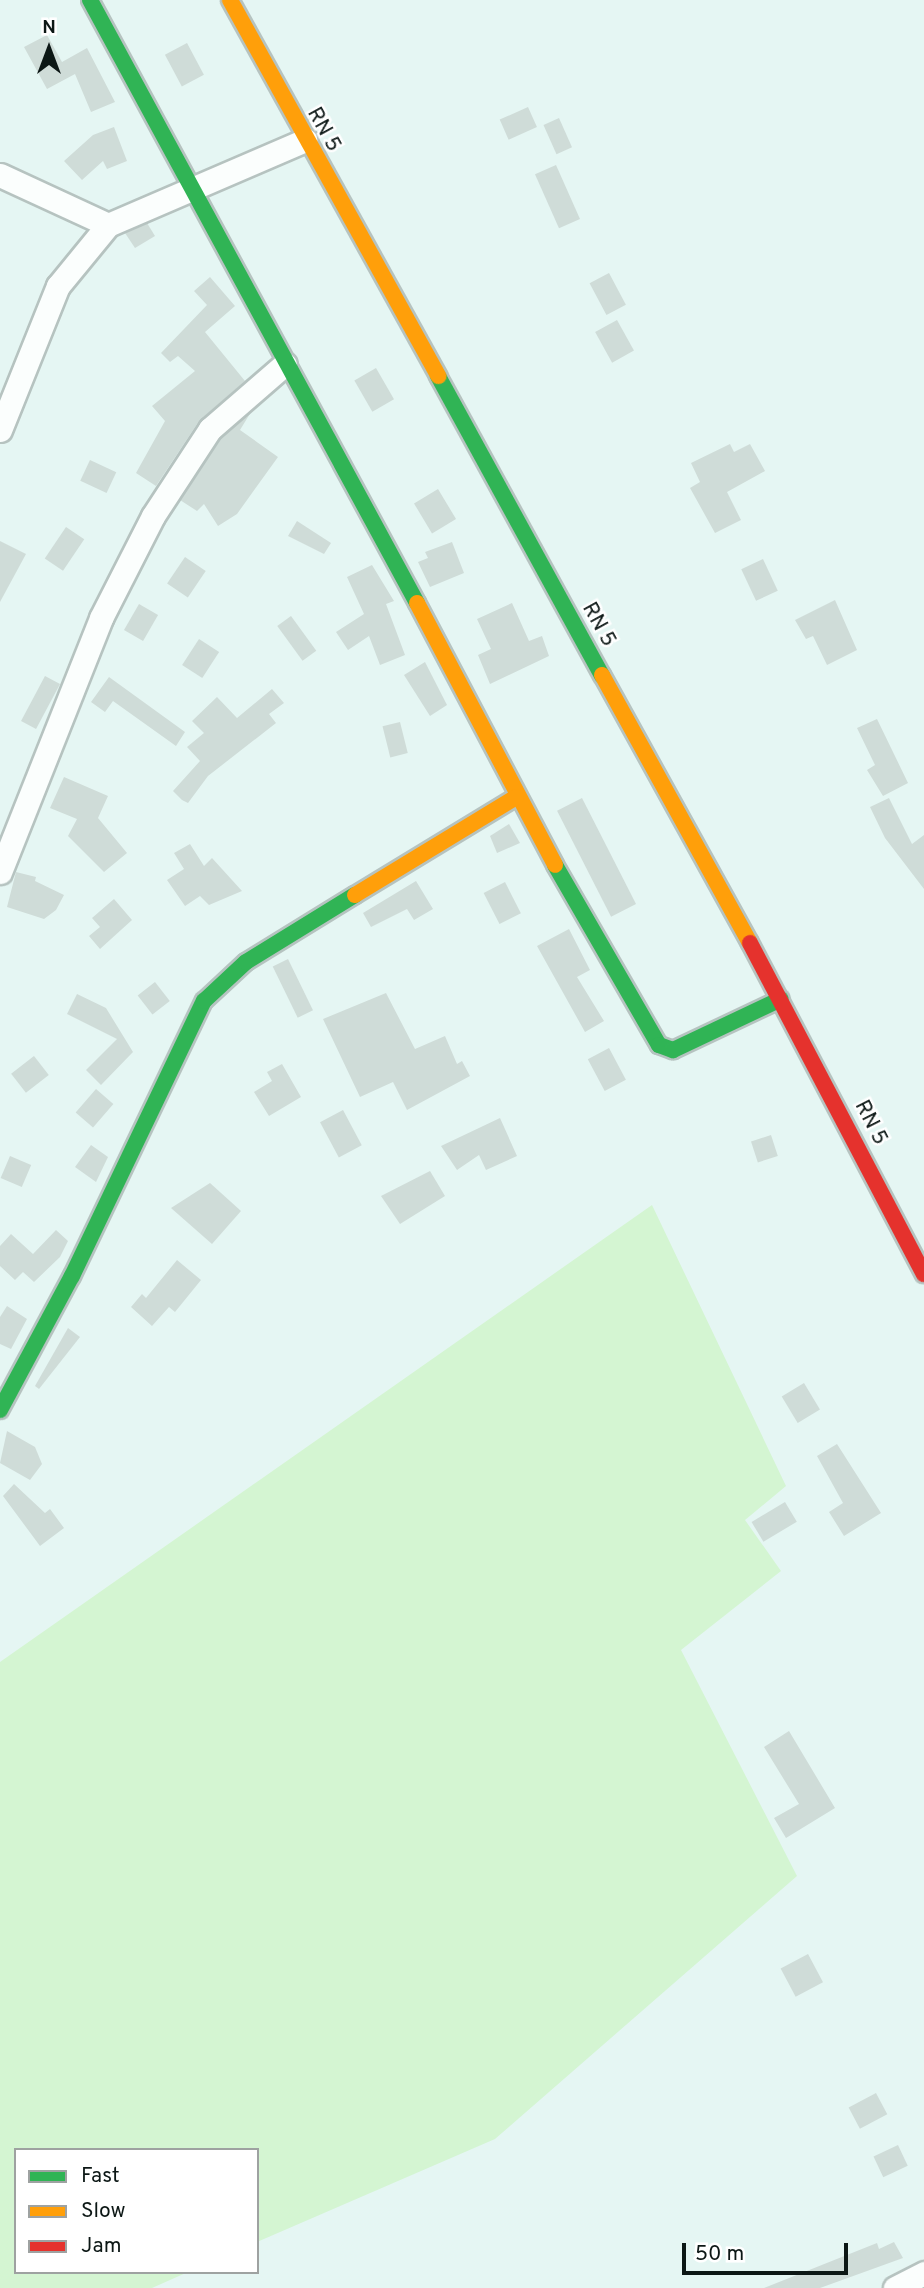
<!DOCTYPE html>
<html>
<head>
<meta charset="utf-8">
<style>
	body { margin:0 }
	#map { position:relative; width:924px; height:2288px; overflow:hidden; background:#e5f6f3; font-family:Overpass,sans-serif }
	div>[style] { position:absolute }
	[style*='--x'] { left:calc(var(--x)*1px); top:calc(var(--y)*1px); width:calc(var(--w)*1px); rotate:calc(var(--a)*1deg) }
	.green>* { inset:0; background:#d4f5d2 }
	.building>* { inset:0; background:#cfdcd8; transform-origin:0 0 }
	.roads { filter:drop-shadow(2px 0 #b6c3c0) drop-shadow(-2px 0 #b6c3c0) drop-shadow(0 2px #b6c3c0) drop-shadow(0 -2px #b6c3c0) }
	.street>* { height:23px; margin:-11.5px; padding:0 11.5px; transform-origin:11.5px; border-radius:11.5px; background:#fbfefd }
	.fast>* { height:16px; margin:-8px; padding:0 8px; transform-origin:8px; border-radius:8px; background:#30b455 }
	.slow>* { height:16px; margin:-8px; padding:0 8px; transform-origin:8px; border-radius:8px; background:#ff9f0a }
	.jam>* { height:16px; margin:-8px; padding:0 8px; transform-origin:8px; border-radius:8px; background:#e5322d }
	span { translate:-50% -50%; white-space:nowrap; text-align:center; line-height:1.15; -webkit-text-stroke:5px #fff; paint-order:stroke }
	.street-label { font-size:21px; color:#0c1715 }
	.legend { position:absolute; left:14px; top:2148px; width:245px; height:126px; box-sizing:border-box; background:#fff; border:2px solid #9ea2a1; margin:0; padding:9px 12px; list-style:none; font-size:21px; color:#0c1715 }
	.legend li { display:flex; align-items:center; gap:14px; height:35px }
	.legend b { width:35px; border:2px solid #9ea2a1 }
	.north { position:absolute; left:14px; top:14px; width:70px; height:70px; -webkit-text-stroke:5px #fff; paint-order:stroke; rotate:0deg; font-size:19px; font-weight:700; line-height:28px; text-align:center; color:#0c1715 }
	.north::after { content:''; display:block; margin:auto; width:24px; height:32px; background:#0c1715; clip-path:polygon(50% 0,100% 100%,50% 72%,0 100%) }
	.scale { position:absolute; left:682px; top:2243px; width:166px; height:32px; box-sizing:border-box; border:4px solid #0c1715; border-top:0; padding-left:9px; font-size:21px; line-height:24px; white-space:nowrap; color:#0c1715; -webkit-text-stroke:5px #fff; paint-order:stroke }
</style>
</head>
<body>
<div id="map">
	<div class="green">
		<div style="clip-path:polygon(652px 1205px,786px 1486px,745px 1520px,781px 1571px,681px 1650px,797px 1876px,495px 2139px,257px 2242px,257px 2150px,16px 2150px,16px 2272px,188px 2272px,152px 2288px,0 2288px,0 1662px)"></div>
	</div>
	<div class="building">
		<div style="clip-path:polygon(47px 35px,62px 62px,87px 48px,115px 102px,91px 112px,75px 74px,47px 89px,24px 47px)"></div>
		<div style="left:187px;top:43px;width:36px;height:25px;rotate:62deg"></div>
		<div style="left:528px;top:107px;width:22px;height:31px;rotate:66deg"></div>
		<div style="left:559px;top:118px;width:32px;height:17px;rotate:66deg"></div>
		<div style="clip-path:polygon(114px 127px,127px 161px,107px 169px,103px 161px,82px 180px,64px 161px,93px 135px)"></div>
		<div style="left:556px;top:165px;width:59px;height:23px;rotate:66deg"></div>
		<div style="clip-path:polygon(147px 223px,155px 236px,135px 248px,125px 233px)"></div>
		<div style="left:609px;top:273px;width:36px;height:22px;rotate:62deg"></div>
		<div style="clip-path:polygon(210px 277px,235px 306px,205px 332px,245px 381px,199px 421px,156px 486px,136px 473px,165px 421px,152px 406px,195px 371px,178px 356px,170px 362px,161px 353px,207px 305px,194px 291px)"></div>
		<div style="left:617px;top:320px;width:35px;height:25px;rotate:61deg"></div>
		<div style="left:376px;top:368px;width:36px;height:25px;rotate:60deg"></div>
		<div style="clip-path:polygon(251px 412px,240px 430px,278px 457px,237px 514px,218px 526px,204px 504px,197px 511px,180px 500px,221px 438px)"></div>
		<div style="clip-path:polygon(730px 444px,734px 452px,750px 444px,765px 471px,727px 492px,741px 520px,715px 533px,690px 488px,700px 482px,691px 463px)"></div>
		<div style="left:90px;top:460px;width:29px;height:23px;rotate:25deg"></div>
		<div style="left:438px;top:489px;width:35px;height:28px;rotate:59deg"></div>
		<div style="clip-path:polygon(297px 521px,331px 543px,324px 554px,288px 536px)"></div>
		<div style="left:66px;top:527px;width:22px;height:38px;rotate:34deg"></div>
		<div style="clip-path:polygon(0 541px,26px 554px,0 602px)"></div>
		<div style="clip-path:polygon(452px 542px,464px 573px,430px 587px,418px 562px,428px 558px,425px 552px)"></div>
		<div style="left:185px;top:557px;width:25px;height:32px;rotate:34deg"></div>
		<div style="left:763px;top:559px;width:35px;height:24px;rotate:65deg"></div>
		<div style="clip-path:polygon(372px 565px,394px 601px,386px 604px,405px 655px,380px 665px,369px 636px,348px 650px,336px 632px,364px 614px,347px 577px)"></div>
		<div style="clip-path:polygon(835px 600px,857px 650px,827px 665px,813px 636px,806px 639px,795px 620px)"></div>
		<div style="clip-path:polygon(512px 603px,529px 641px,542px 636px,549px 656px,490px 684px,478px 655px,491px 649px,477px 619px)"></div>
		<div style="left:139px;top:604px;width:22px;height:30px;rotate:30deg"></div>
		<div style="left:291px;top:616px;width:43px;height:17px;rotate:54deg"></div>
		<div style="left:199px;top:639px;width:24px;height:31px;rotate:33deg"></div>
		<div style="clip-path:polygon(425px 662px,447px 705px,430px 716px,404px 675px)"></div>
		<div style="left:45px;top:676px;width:17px;height:51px;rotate:28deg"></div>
		<div style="clip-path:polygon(109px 677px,185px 732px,176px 746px,113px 701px,105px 712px,91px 702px)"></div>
		<div style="clip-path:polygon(272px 689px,284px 703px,269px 714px,276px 723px,208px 776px,188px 803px,182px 800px,173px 791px,200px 761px,187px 747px,204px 733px,192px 721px,217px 697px,237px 718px)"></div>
		<div style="clip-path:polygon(877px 719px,908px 783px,883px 796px,867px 770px,875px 765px,857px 728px)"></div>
		<div style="left:400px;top:722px;width:32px;height:18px;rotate:76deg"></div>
		<div style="clip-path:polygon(64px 777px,108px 796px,98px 818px,127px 853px,104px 872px,68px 836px,77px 819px,50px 808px)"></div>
		<div style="left:582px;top:798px;width:119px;height:28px;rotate:63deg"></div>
		<div style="clip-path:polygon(889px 798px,912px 844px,924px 835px,924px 889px,885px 838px,870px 807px)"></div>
		<div style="clip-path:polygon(509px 824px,520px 843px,497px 853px,490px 836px)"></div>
		<div style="clip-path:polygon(190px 844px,204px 866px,212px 858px,242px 891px,209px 905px,200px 896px,185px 906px,167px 880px,184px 869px,174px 853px)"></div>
		<div style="clip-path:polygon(16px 872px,36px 877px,35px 881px,64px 895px,56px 910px,44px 919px,7px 907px)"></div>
		<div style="clip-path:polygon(416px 881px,433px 909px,414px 920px,407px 909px,371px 927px,363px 913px)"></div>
		<div style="left:505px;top:882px;width:35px;height:24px;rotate:63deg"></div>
		<div style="clip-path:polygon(114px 899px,132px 920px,100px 949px,89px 936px,100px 927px,92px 918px)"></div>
		<div style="clip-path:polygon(569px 929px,590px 970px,577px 977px,604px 1021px,585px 1032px,537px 946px)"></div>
		<div style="left:288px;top:959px;width:57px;height:17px;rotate:64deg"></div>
		<div style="left:155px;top:982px;width:24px;height:22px;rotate:52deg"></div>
		<div style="clip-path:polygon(386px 993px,415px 1049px,445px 1036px,457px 1064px,462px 1061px,470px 1076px,407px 1110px,393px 1082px,360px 1097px,323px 1019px)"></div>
		<div style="clip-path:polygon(77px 994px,106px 1008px,133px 1052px,101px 1085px,86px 1070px,117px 1039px,67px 1014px)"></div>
		<div style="left:609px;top:1048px;width:36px;height:24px;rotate:62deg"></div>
		<div style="left:34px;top:1056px;width:24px;height:29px;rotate:52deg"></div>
		<div style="clip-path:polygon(282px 1064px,301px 1097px,269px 1116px,254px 1092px,272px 1081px,267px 1072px)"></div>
		<div style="left:96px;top:1089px;width:23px;height:31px;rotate:41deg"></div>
		<div style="left:343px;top:1110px;width:40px;height:26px;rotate:62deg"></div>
		<div style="clip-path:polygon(500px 1118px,517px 1156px,486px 1170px,479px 1155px,457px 1170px,441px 1146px)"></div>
		<div style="left:771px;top:1135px;width:22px;height:21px;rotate:72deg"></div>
		<div style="clip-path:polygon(91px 1145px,108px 1157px,96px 1182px,75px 1167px)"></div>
		<div style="left:10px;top:1156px;width:23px;height:24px;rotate:23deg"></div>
		<div style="clip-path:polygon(430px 1171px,445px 1196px,400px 1224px,381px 1196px)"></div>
		<div style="clip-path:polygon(210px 1183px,241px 1211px,212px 1244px,171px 1208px)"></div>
		<div style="clip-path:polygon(56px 1230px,68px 1241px,60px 1257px,34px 1282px,23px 1272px,15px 1280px,0 1266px,0 1246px,11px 1234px,33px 1254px)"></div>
		<div style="clip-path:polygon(177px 1260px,201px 1280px,175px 1312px,169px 1307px,152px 1326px,131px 1307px,142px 1294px,146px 1298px)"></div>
		<div style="clip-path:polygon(7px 1306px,27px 1319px,11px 1349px,0 1344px,0 1317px)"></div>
		<div style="clip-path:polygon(68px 1328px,80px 1337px,39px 1389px,35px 1386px)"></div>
		<div style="left:804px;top:1383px;width:31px;height:26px;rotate:59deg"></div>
		<div style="clip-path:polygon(7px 1431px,35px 1447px,42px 1464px,30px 1480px,0 1463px)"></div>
		<div style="clip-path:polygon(837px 1444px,881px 1513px,844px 1536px,829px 1512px,843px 1503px,817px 1456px)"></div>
		<div style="clip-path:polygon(14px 1484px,45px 1513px,50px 1509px,64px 1528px,40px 1546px,3px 1496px)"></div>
		<div style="left:785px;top:1502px;width:23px;height:39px;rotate:59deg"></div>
		<div style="clip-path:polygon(789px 1731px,835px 1808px,786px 1838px,774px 1818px,799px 1804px,764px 1747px)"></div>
		<div style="left:808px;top:1954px;width:32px;height:31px;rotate:62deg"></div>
		<div style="left:876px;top:2093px;width:24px;height:31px;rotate:62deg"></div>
		<div style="left:898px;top:2145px;width:23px;height:27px;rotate:65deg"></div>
		<div style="clip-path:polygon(894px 2242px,903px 2258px,820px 2288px,764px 2288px,877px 2243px,879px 2249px)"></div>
	</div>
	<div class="roads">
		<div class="street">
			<div style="--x:0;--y:175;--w:119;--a:24.8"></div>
			<div style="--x:108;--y:225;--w:215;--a:-23.3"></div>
			<div style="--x:0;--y:430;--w:155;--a:-68.1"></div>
			<div style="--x:58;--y:286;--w:79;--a:-50.7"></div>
			<div style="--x:0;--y:872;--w:273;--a:-68.3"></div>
			<div style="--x:101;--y:618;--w:114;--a:-63"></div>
			<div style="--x:153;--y:516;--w:104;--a:-56.8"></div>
			<div style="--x:210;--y:429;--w:99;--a:-40.9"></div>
			<div style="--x:895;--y:2288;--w:33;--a:-27"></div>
		</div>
		<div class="fast">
			<div style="--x:90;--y:0;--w:686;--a:61.53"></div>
			<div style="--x:438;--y:376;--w:341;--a:61.3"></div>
			<div style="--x:555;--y:865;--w:208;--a:60"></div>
			<div style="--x:659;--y:1045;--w:15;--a:20"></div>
			<div style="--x:673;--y:1050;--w:119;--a:-25.3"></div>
			<div style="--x:0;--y:1410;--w:152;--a:-61.8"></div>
			<div style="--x:72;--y:1276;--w:305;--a:-64.4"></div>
			<div style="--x:204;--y:1001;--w:57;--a:-42.9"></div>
			<div style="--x:246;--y:962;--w:128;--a:-31.6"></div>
		</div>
		<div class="slow">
			<div style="--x:230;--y:0;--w:430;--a:61"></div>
			<div style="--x:417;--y:603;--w:296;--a:62.2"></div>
			<div style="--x:602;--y:675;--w:306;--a:61.1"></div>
			<div style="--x:355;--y:895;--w:188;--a:-31.3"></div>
		</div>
		<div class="jam">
			<div style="--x:750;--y:943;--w:374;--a:62.3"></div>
		</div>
	</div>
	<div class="street-label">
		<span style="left:323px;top:130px;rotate:61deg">RN 5</span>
		<span style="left:598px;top:625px;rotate:61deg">RN 5</span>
		<span style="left:870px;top:1123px;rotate:63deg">RN 5</span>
	</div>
	<ul class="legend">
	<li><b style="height:9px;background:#30b455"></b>Fast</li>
	<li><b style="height:9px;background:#ff9f0a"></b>Slow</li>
	<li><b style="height:9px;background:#e5322d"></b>Jam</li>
	</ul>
	<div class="north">N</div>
	<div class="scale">50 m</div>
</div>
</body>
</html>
